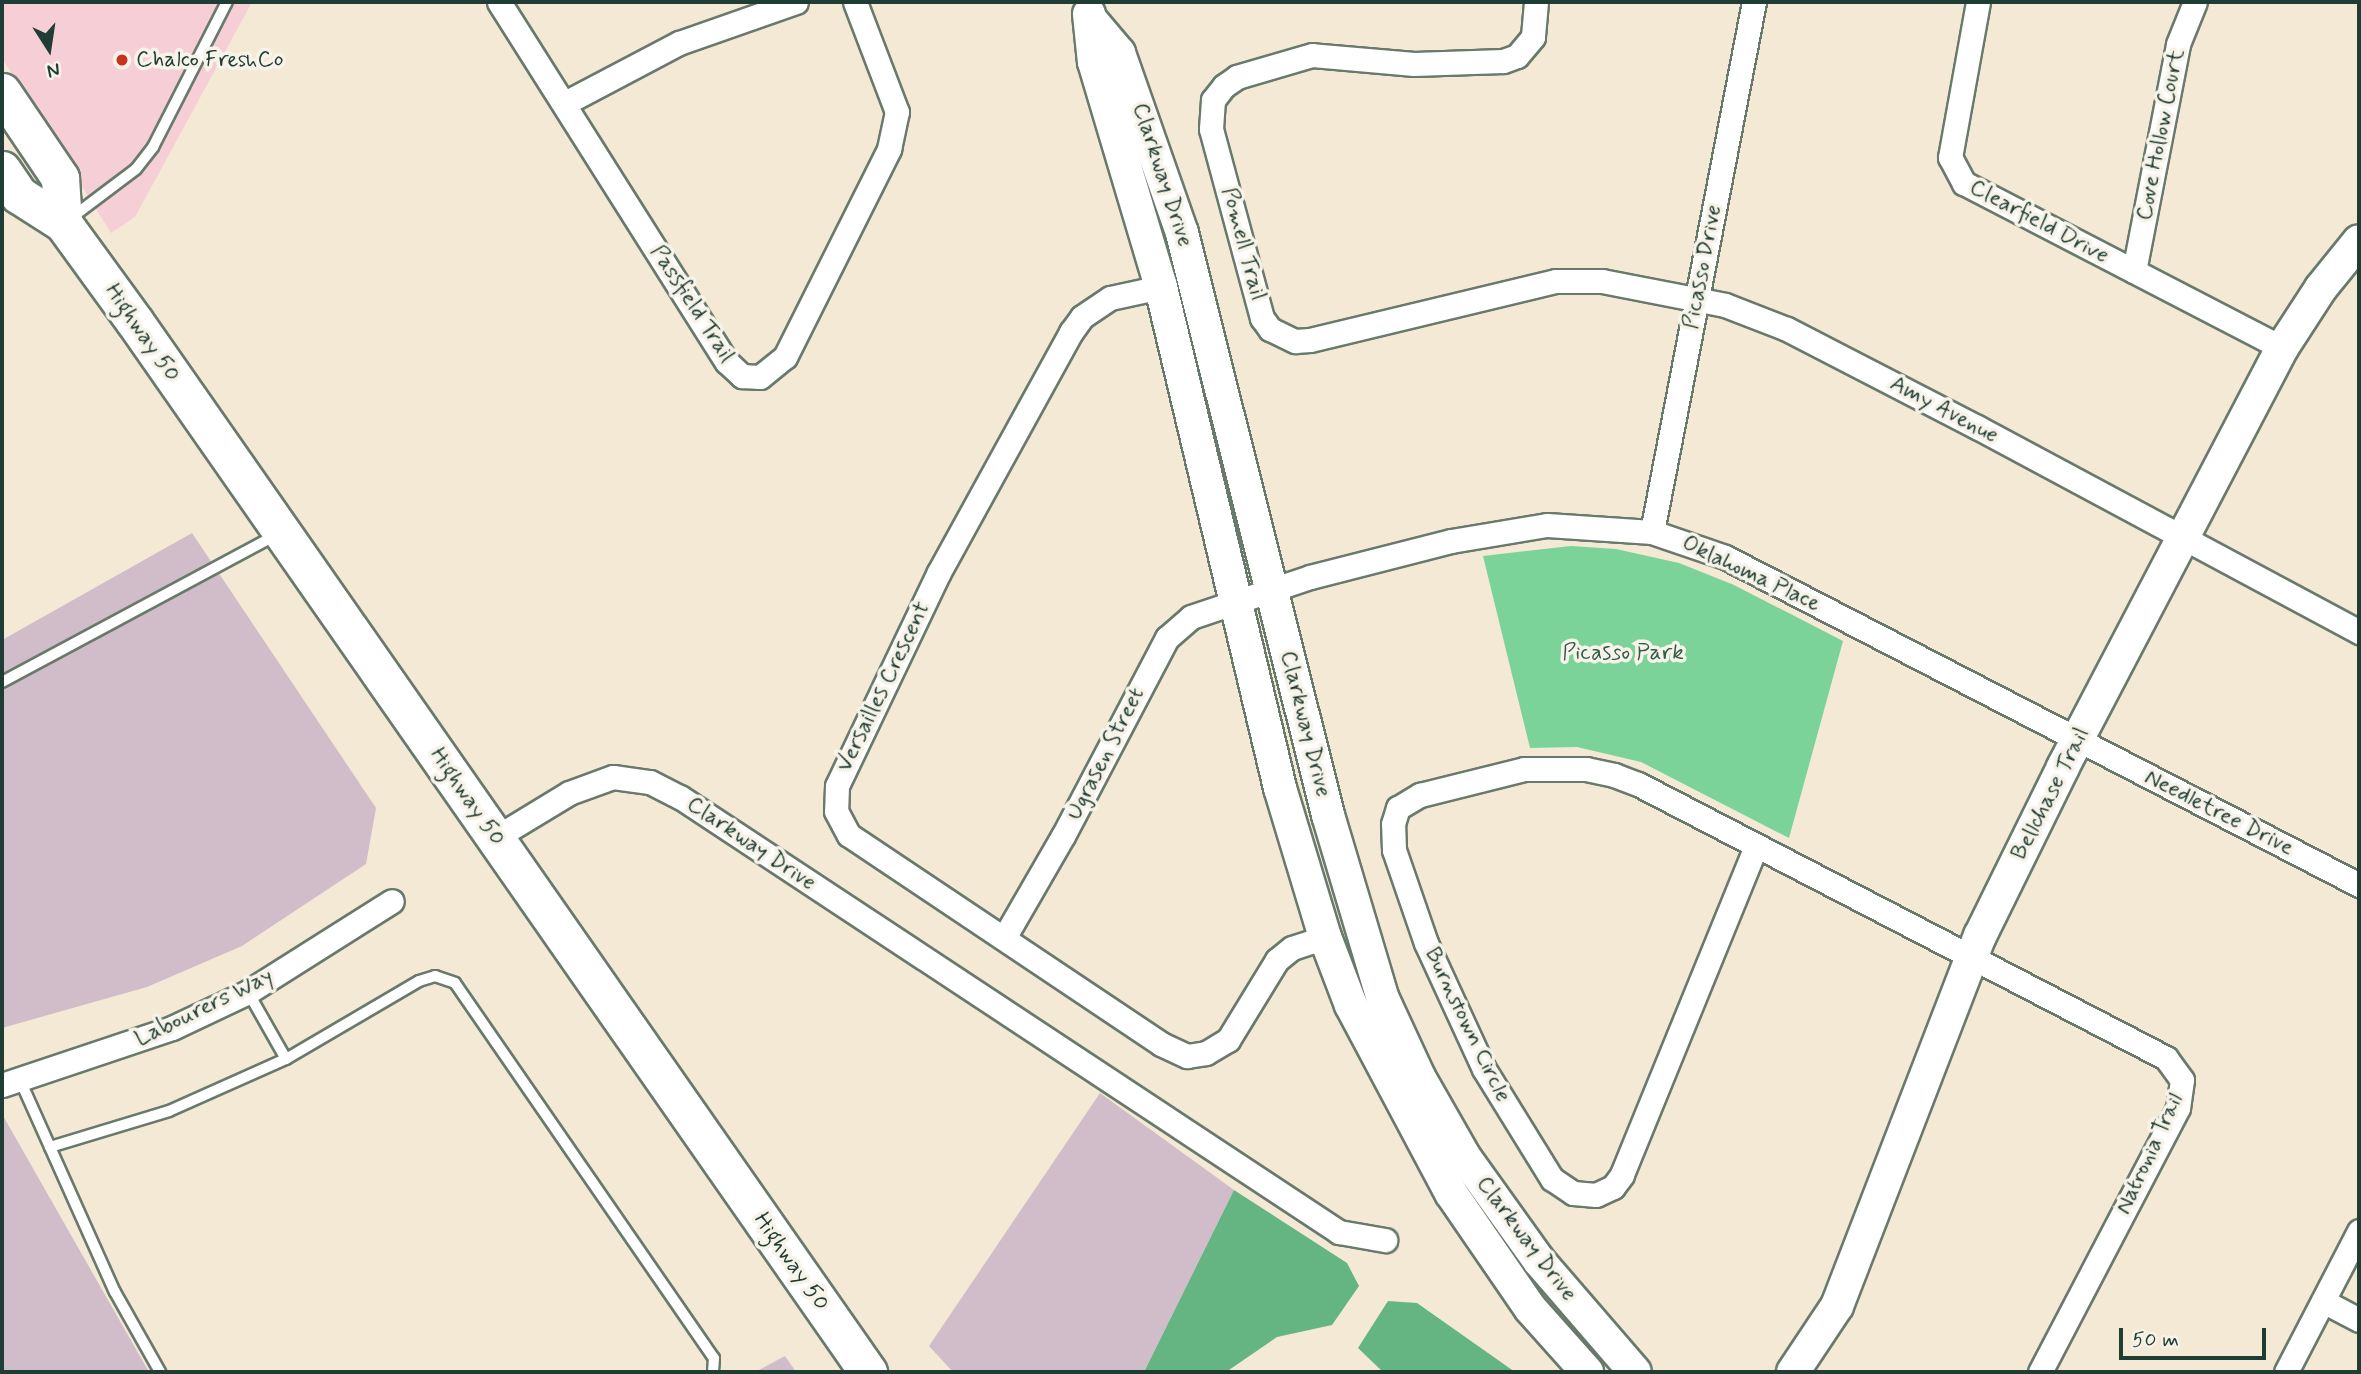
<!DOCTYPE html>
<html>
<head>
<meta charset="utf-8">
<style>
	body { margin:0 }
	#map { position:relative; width:2361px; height:1374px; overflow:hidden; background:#f3e9d4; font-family:Mynerve,sans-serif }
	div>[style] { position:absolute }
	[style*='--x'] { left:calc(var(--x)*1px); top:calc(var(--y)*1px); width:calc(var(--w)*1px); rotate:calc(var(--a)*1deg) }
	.built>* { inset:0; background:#f6cfd6 }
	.industrial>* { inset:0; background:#d1bdc9 }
	.green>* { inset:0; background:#7bd399 }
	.forest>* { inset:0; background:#64b581 }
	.roads { filter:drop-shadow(2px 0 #69796c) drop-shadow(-2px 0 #69796c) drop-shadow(0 2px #69796c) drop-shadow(0 -2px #69796c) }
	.lane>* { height:10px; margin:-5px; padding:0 5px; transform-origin:5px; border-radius:5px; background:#fff }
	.street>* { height:23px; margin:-11.5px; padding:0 11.5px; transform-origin:11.5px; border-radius:11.5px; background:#fff }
	.secondary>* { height:32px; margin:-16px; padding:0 16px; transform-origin:16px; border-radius:16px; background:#fff }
	.primary>* { height:37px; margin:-18.5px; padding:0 18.5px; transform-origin:18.5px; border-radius:18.5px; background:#fff }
	.dots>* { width:19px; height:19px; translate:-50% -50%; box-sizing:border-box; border:4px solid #f7f3e8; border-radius:50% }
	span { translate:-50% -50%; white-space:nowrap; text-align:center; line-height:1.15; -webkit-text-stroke:7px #f7f3e8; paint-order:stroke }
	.poi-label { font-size:23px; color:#1f3d34 }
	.left { translate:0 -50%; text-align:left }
	.street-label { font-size:23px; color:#1f3d34 }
	.park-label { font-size:23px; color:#315b48 }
	.frame { position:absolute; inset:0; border:4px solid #1f3d34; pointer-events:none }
	.north { position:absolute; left:14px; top:14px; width:70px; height:70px; -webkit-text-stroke:5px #f7f3e8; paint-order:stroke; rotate:168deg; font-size:19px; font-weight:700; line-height:28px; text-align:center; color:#1f3d34 }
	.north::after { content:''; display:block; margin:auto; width:24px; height:32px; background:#1f3d34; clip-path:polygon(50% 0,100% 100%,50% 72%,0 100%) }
	.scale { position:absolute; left:2119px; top:1328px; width:147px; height:32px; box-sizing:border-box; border:4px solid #1f3d34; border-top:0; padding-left:9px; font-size:21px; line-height:24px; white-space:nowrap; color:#1f3d34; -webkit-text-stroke:5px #f7f3e8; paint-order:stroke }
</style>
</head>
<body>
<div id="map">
	<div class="built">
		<div style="clip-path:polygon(2px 2px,252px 2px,135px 217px,111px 233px,2px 58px)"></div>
	</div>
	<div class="industrial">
		<div style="clip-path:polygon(192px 533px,376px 808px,366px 864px,242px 946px,147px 987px,2px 1028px,2px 640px)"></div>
		<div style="clip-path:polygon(1100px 1093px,1234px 1190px,1144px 1372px,953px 1372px,929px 1346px)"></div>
		<div style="clip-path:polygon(2px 1114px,149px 1372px,2px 1372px)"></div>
		<div style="clip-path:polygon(785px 1356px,796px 1372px,755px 1372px)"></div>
	</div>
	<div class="green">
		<div style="clip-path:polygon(1571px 546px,1616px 549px,1679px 563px,1734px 585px,1843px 641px,1789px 838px,1641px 762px,1577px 747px,1530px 748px,1483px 556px)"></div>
	</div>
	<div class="forest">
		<div style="clip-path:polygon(1234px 1190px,1347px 1263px,1359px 1286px,1332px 1325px,1277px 1337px,1226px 1372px,1144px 1372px)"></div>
		<div style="clip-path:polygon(1388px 1301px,1417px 1303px,1515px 1372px,1383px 1372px,1358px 1348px)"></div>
	</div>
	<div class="roads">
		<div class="lane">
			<div style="--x:71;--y:218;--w:81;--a:-37"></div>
			<div style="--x:136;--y:169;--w:28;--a:-52"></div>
			<div style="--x:153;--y:147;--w:163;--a:-63"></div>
			<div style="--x:2;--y:682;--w:311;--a:-28.2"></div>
			<div style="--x:286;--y:1059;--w:154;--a:-30.4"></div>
			<div style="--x:419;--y:981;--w:17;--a:-17"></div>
			<div style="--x:435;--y:976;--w:21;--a:19"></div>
			<div style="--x:455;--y:983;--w:456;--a:55.4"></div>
			<div style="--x:714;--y:1358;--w:14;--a:94"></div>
			<div style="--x:20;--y:1080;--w:232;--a:65.9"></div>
			<div style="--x:115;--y:1292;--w:92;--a:60.6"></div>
			<div style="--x:50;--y:1147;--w:124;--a:-16.8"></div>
			<div style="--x:169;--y:1111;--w:128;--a:-24"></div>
			<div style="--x:286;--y:1059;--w:77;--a:-119.6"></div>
		</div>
		<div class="street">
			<div style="--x:499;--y:2;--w:426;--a:57.7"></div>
			<div style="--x:727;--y:362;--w:21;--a:43"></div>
			<div style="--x:742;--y:376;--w:18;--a:3"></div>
			<div style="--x:760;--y:377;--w:32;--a:-39"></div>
			<div style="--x:785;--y:357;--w:233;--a:-63.4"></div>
			<div style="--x:889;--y:149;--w:38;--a:-78"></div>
			<div style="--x:897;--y:112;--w:118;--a:-110.9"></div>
			<div style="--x:1536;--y:2;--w:35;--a:95"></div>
			<div style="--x:1533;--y:37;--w:25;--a:130"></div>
			<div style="--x:1517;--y:56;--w:15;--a:160"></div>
			<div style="--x:1503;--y:61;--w:89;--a:178.1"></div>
			<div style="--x:1414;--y:64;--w:102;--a:-175"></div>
			<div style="--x:1312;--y:55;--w:78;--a:163.7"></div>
			<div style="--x:1237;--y:77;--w:16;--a:145"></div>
			<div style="--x:1224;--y:86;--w:18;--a:128"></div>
			<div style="--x:1213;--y:100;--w:29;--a:94"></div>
			<div style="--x:1211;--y:129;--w:196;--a:74.9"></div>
			<div style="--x:1262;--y:318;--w:14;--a:54"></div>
			<div style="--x:1270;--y:329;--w:28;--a:26"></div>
			<div style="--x:1295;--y:341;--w:15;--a:-4"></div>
			<div style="--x:1310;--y:340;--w:253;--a:-13.5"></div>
			<div style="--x:1556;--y:281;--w:46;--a:0"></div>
			<div style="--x:1602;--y:281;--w:125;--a:11"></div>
			<div style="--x:1725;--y:305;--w:66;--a:21.2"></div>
			<div style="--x:1787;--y:329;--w:214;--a:27.3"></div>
			<div style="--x:1977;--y:427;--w:434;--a:28.2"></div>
			<div style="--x:1978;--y:2;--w:158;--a:100.2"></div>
			<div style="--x:1950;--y:157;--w:30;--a:62"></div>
			<div style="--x:1964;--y:183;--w:358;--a:27.4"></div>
			<div style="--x:565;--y:103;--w:129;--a:-27.8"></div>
			<div style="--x:679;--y:43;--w:124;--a:-19.3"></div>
			<div style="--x:2134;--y:271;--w:231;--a:-79"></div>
			<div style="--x:2178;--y:44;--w:45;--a:-68"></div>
			<div style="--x:1161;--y:287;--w:52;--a:167.8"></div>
			<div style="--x:1110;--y:298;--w:34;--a:146"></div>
			<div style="--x:1082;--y:317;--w:19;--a:126"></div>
			<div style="--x:1071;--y:332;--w:274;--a:118.8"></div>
			<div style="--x:939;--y:572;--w:237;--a:115.5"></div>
			<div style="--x:837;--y:786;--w:25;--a:92"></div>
			<div style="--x:836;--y:811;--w:27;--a:62"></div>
			<div style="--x:849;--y:835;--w:376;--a:33.8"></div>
			<div style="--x:1161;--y:1044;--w:29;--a:25"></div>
			<div style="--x:1187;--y:1056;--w:19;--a:-9"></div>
			<div style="--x:1206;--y:1053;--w:26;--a:-31"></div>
			<div style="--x:1228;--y:1040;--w:94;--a:-58.5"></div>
			<div style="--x:1277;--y:960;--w:19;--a:-39"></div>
			<div style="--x:1292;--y:948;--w:35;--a:-18"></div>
			<div style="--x:1652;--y:532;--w:540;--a:-79.11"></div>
			<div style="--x:495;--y:838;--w:87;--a:-31.3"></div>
			<div style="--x:569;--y:793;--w:47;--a:-20"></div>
			<div style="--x:613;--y:777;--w:37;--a:8"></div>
			<div style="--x:650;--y:782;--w:34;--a:27"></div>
			<div style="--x:680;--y:797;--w:790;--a:33.43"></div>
			<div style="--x:1339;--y:1232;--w:47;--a:9.9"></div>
			<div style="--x:1756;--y:846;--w:355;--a:112.2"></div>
			<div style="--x:1622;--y:1175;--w:15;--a:127"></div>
			<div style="--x:1613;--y:1187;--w:19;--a:155"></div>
			<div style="--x:1596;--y:1195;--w:23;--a:-175"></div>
			<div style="--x:1573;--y:1193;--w:25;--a:-146"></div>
			<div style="--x:1552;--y:1179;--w:129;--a:-121.7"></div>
			<div style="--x:1484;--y:1069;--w:139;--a:-114.7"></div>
			<div style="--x:1426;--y:943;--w:98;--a:-109"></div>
			<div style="--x:1394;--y:850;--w:26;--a:-92"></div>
			<div style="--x:1393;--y:824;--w:17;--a:-73"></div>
			<div style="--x:1398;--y:808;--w:26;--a:-31"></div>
			<div style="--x:1420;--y:795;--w:107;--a:-14"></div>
			<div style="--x:1524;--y:769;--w:62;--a:0"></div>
			<div style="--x:1586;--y:769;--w:29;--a:12"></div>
			<div style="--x:1614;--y:775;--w:26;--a:21"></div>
			<div style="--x:1638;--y:784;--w:595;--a:27.43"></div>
			<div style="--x:2166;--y:1058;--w:27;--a:54"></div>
			<div style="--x:2182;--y:1080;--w:28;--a:98"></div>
			<div style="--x:2178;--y:1108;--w:298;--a:117.6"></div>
			<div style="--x:1004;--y:938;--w:118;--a:-60"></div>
			<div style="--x:1063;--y:836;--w:224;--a:-62.3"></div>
			<div style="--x:1167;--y:638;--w:32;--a:-41"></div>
			<div style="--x:1191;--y:617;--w:126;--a:-18.6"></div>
			<div style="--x:1310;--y:577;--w:146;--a:-14.3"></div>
			<div style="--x:1451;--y:541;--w:97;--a:-9.5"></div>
			<div style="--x:1547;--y:525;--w:105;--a:3.8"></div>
			<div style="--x:1652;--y:532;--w:77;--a:18.9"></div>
			<div style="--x:1725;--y:557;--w:714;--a:27.35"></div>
			<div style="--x:2;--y:1085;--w:179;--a:-18.5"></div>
			<div style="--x:172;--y:1028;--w:84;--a:-25.3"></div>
			<div style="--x:248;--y:992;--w:170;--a:-32.3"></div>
			<div style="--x:2323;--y:1301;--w:41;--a:27.8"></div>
			<div style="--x:2286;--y:1372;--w:159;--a:-62.6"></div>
		</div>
		<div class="secondary">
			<div style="--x:1089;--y:14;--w:48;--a:84.1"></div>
			<div style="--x:1094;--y:62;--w:235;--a:73.4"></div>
			<div style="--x:1161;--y:287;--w:515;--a:76.64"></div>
			<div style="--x:1280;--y:788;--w:156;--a:73.2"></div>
			<div style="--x:1325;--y:937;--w:73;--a:69.1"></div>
			<div style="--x:1351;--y:1005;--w:213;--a:62"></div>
			<div style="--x:1451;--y:1193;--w:140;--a:55.5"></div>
			<div style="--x:1530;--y:1308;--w:86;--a:48.3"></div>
			<div style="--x:1092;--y:21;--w:42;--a:49.8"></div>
			<div style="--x:1119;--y:53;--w:191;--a:70.7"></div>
			<div style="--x:1182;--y:233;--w:600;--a:75.92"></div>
			<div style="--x:1328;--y:815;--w:192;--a:73.4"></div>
			<div style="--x:1383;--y:999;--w:86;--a:65.2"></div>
			<div style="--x:1419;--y:1077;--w:91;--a:60.3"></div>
			<div style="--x:1464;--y:1156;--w:130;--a:54.4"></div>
			<div style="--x:1540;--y:1262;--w:145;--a:49.2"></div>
			<div style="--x:1793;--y:1372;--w:79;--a:-56.3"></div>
			<div style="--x:1837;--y:1306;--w:397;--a:-68.9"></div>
			<div style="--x:1980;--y:936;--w:188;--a:-63.8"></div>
			<div style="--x:2063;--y:767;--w:473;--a:-62.4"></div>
			<div style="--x:2282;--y:348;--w:72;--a:-57"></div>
			<div style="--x:2321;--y:288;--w:60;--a:-51"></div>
		</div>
		<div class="primary">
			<div style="--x:2;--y:92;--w:104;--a:56"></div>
			<div style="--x:60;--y:178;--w:45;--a:86.2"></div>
			<div style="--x:2;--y:170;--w:30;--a:56"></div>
			<div style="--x:19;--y:195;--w:52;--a:32.5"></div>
			<div style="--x:63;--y:223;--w:122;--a:54"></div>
			<div style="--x:135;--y:322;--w:1281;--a:55.08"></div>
		</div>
	</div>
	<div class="dots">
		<div style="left:122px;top:60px;background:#c8321e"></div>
	</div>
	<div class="poi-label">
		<span class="left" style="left:136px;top:60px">Chalco FreshCo</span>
	</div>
	<div class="street-label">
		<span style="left:2161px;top:135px;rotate:-79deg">Cove Hollow Court</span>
		<span style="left:1162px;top:175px;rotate:72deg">Clarkway Drive</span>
		<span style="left:2039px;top:222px;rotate:28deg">Clearfield Drive</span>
		<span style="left:1243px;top:244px;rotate:75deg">Pomell Trail</span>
		<span style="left:1703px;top:267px;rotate:-79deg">Picasso Drive</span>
		<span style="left:692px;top:304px;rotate:57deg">Passfield Trail</span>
		<span style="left:142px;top:333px;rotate:55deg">Highway 50</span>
		<span style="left:1944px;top:410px;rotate:28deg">Amy Avenue</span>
		<span style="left:1751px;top:574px;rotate:25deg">Oklahoma Place</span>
		<span style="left:884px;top:687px;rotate:-64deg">Versailles Crescent</span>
		<span style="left:1305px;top:724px;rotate:76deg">Clarkway Drive</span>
		<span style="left:1106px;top:754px;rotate:-63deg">Ugrasen Street</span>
		<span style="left:2051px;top:794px;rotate:-63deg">Bellchase Trail</span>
		<span style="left:467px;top:797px;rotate:55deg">Highway 50</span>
		<span style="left:2219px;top:813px;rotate:27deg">Needletree Drive</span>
		<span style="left:751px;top:844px;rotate:34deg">Clarkway Drive</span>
		<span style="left:204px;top:1008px;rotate:-26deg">Labourers Way</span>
		<span style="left:1467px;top:1025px;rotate:64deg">Burnstown Circle</span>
		<span style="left:2150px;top:1154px;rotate:-65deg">Natronia Trail</span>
		<span style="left:1526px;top:1239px;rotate:53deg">Clarkway Drive</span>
		<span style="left:791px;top:1262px;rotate:55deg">Highway 50</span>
	</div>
	<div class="park-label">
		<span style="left:1623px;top:653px">Picasso Park</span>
	</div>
	<div class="frame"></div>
	<div class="north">N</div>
	<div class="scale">50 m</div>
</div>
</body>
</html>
